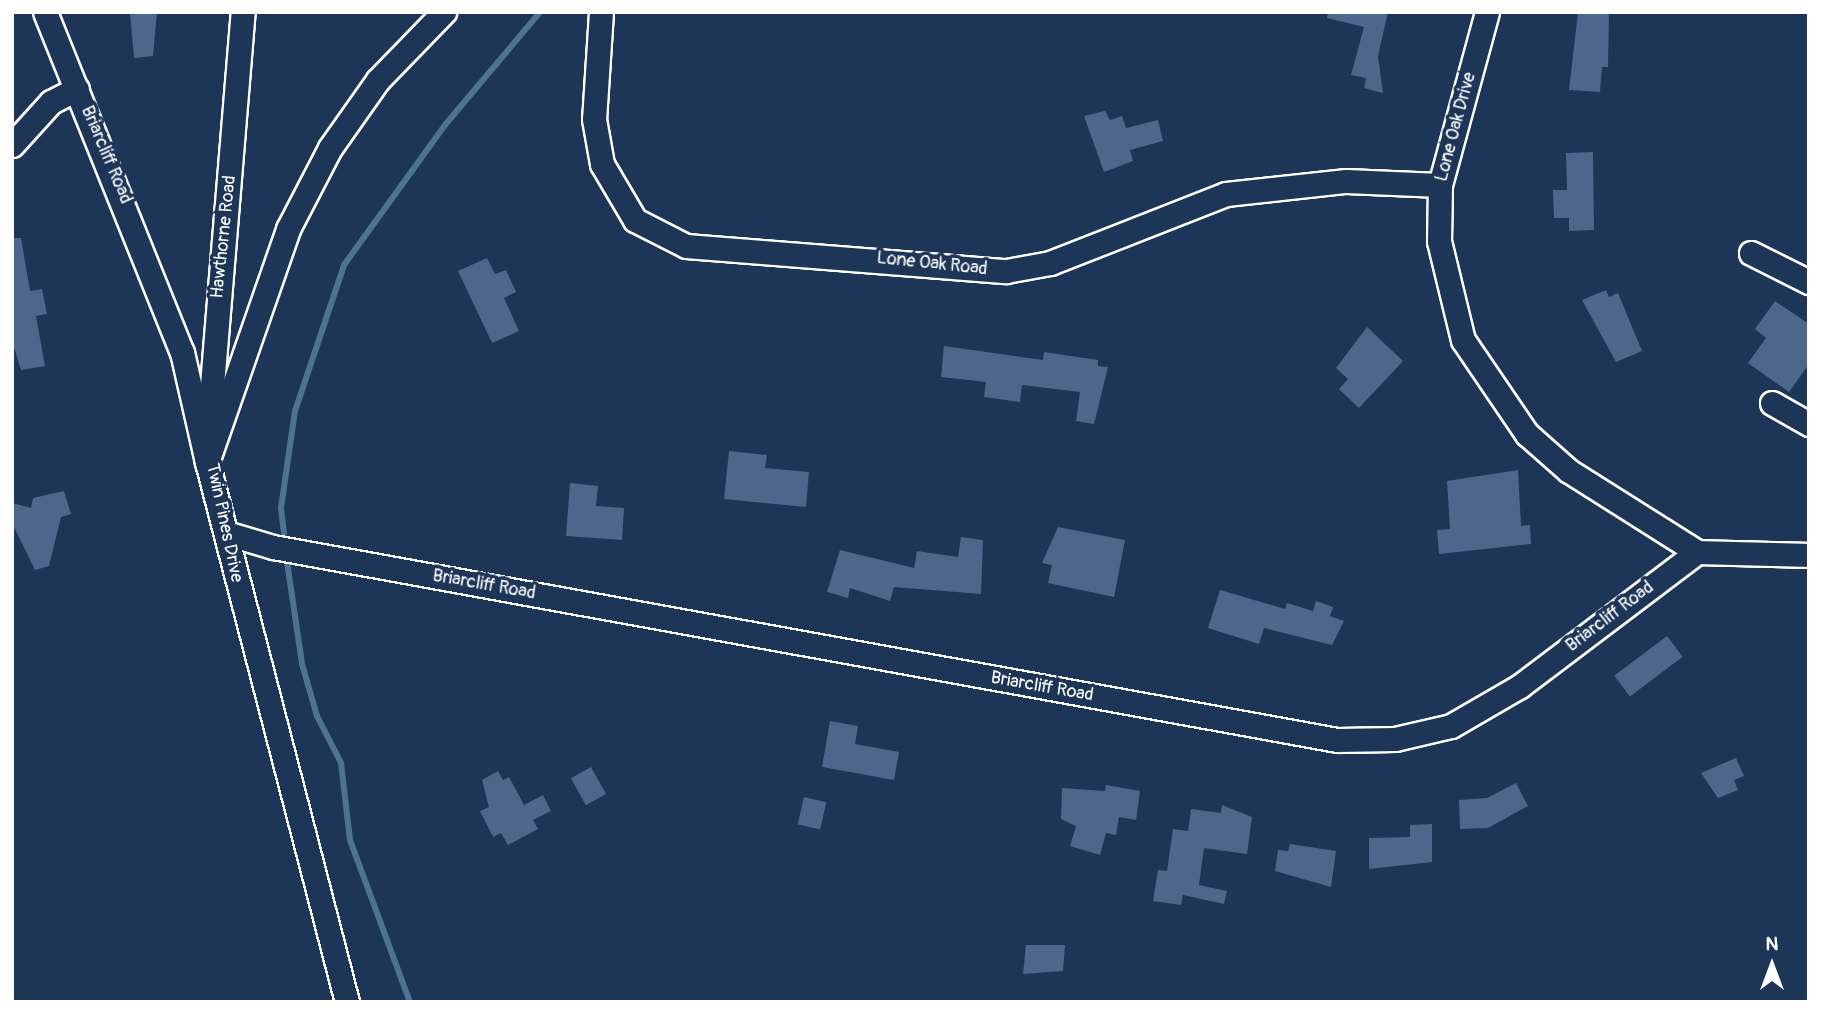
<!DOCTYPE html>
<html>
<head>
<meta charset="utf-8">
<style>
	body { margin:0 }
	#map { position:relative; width:1821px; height:1014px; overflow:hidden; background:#1d3557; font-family:Pangolin,sans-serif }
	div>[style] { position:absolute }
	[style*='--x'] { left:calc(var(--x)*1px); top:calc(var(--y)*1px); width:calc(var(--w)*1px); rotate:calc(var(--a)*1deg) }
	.stream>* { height:6px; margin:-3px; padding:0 3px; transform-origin:3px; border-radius:3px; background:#4d7393 }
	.building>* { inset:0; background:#4d668c; transform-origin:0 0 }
	.roads { filter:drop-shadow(2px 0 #fff) drop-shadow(-2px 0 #fff) drop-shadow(0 2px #fff) drop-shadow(0 -2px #fff) }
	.minor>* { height:23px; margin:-11.5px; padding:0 11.5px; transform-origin:11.5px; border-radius:11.5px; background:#1d3557 }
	span { translate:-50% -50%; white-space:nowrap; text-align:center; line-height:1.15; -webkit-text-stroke:7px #1d3557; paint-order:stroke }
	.street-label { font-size:18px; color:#fff }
	.frame { position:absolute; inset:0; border:14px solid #fff; pointer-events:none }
	.north { position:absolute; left:1737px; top:930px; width:70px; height:70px; -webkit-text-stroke:5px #1d3557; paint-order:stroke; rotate:0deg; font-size:19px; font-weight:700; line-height:28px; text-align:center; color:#fff }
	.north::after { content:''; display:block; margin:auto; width:24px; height:32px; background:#fff; clip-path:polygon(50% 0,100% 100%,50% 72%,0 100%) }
</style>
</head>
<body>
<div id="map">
	<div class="stream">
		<div style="--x:284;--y:533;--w:25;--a:-97"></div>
		<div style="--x:281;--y:508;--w:98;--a:-81.8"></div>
		<div style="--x:295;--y:411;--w:154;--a:-71.4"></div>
		<div style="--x:344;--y:265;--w:173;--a:-54.2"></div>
		<div style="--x:445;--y:125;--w:148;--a:-49.9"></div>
		<div style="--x:286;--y:555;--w:110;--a:81.6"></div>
		<div style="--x:302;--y:664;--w:54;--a:73.9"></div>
		<div style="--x:317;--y:716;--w:53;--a:62.9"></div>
		<div style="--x:341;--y:763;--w:78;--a:83.3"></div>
		<div style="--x:350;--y:840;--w:173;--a:69.7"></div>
	</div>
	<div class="building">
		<div style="clip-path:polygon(130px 12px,157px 12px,153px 56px,134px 58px)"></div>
		<div style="clip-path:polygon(1328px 12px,1388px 12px,1378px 56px,1383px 93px,1364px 88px,1366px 78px,1351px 75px,1364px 27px,1327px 18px)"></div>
		<div style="clip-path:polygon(1578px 12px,1609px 13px,1608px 67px,1602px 67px,1600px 92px,1569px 90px)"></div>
		<div style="clip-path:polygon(1105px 111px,1110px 120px,1122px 116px,1126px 128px,1158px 120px,1163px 141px,1130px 150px,1133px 161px,1104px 172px,1084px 116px)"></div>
		<div style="clip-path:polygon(1593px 152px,1594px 230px,1569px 231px,1569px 218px,1554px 218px,1553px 190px,1567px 190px,1566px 153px)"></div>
		<div style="clip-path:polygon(12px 238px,21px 238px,30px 291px,42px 289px,47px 314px,36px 316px,45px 366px,21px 370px,12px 341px)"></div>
		<div style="clip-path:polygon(487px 258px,495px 274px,506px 270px,516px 292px,504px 298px,519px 331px,492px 343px,458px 271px)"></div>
		<div style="clip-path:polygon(1606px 290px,1609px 297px,1618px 293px,1642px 351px,1616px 362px,1582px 300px)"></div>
		<div style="clip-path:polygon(1775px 301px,1809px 324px,1809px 364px,1789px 392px,1748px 363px,1766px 338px,1755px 329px)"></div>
		<div style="clip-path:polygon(1367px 327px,1403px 361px,1359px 408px,1339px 389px,1348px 379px,1336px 368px)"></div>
		<div style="clip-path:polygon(944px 346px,1043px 360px,1044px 352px,1098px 360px,1098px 366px,1108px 367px,1094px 424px,1076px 421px,1080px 392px,1022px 385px,1020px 402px,984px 397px,986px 382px,941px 377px)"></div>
		<div style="clip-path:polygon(729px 451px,767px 455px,765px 468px,809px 472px,806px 507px,724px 499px)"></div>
		<div style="clip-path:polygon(1518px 470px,1521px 526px,1530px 525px,1531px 544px,1439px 554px,1437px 530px,1450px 529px,1447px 481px)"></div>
		<div style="clip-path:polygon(570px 483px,598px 486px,596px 506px,624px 508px,622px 540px,566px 536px)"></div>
		<div style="clip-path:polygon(64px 491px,71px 514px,61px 517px,49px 566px,35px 570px,12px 523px,12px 503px,31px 508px,33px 498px)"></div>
		<div style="clip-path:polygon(1058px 527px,1125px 540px,1114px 597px,1048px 583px,1052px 565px,1042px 563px)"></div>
		<div style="clip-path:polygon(961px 537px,983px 540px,981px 594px,894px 587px,890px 601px,850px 588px,848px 598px,827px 592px,840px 550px,914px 568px,917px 551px,958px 557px)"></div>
		<div style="clip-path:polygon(1220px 590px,1285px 609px,1287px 603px,1313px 611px,1316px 601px,1333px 607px,1330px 616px,1344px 621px,1332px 645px,1264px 628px,1259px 644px,1208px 628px)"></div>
		<div style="left:1667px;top:636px;width:26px;height:66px;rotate:53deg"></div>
		<div style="clip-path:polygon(830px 721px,858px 726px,855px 744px,899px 752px,894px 780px,822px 767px)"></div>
		<div style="clip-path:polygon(1736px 758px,1744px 776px,1734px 780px,1738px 790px,1718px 798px,1701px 773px)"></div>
		<div style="left:591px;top:767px;width:31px;height:23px;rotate:61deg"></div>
		<div style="clip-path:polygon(498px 771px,503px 780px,509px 777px,524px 805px,543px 795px,551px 811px,533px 820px,538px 829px,508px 845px,501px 833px,493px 837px,480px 811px,489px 807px,482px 780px)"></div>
		<div style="clip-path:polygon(1516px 783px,1528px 806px,1488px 828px,1460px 829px,1459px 800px,1487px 798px)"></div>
		<div style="clip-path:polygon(1106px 785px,1140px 791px,1136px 820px,1119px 817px,1116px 835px,1106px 833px,1100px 855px,1070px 846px,1076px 826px,1061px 819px,1062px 788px,1105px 791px)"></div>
		<div style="left:804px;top:797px;width:23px;height:28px;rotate:13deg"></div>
		<div style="clip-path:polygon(1222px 805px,1252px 817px,1247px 854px,1204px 848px,1199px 885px,1227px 891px,1224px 904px,1183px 895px,1181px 905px,1153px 901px,1158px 870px,1167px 871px,1173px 829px,1188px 831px,1191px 809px,1221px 813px)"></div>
		<div style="clip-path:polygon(1432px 824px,1432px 862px,1369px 869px,1369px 838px,1410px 837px,1410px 825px)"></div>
		<div style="clip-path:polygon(1290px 844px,1336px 851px,1331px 887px,1275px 871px,1278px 850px,1288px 851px)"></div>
		<div style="clip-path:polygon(1026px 945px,1065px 945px,1063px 971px,1023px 974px)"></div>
	</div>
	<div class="roads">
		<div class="minor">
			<div style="--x:45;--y:12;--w:367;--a:68.1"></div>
			<div style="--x:182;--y:352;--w:113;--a:77.2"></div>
			<div style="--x:601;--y:12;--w:107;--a:93.7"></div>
			<div style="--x:594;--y:119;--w:46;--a:79.9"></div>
			<div style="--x:602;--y:164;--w:65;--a:59.5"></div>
			<div style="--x:635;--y:220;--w:57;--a:27"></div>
			<div style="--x:686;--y:246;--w:321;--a:4.5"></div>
			<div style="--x:1006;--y:271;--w:45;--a:-10.3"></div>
			<div style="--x:1050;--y:263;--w:189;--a:-21.4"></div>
			<div style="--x:1226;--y:194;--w:121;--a:-6.2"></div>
			<div style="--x:1346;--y:181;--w:94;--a:2.4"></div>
			<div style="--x:1487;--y:12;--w:179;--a:105.2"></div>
			<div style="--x:1440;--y:185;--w:56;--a:91"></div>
			<div style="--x:1439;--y:241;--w:102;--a:76.4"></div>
			<div style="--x:1463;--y:340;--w:114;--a:55.8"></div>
			<div style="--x:1527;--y:434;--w:56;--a:41.4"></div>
			<div style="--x:1569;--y:471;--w:151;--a:32.3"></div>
			<div style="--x:12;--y:145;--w:58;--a:-47.8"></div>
			<div style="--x:51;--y:102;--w:29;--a:-27"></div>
			<div style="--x:1751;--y:253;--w:65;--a:26.6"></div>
			<div style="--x:1772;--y:403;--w:43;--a:29.6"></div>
			<div style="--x:208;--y:434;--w:423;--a:-85.3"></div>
			<div style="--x:226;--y:533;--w:49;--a:16.6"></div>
			<div style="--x:273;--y:547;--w:1081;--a:10.28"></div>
			<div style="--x:1337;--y:740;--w:58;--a:-1"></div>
			<div style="--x:1395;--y:739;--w:57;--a:-13.1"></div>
			<div style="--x:1451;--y:726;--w:80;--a:-30.1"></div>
			<div style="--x:1520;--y:686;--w:222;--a:-37.1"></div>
			<div style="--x:1697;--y:552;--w:112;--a:1.5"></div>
			<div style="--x:347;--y:1002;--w:558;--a:-104.53"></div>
			<div style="--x:207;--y:462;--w:247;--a:-70.8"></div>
			<div style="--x:288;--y:229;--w:91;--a:-62.6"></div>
			<div style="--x:330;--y:148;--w:83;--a:-54.8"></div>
			<div style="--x:378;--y:80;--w:95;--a:-45.9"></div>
		</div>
	</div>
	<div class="street-label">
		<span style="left:1456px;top:127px;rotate:-75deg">Lone Oak Drive</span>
		<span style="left:106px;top:155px;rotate:67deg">Briarcliff Road</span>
		<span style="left:224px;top:237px;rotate:-84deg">Hawthorne Road</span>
		<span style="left:932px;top:264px;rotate:6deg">Lone Oak Road</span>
		<span style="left:224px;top:523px;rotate:78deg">Twin Pines Drive</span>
		<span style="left:484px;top:585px;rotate:10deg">Briarcliff Road</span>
		<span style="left:1610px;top:617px;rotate:-37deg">Briarcliff Road</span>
		<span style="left:1042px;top:687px;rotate:10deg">Briarcliff Road</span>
	</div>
	<div class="frame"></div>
	<div class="north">N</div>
</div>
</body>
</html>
